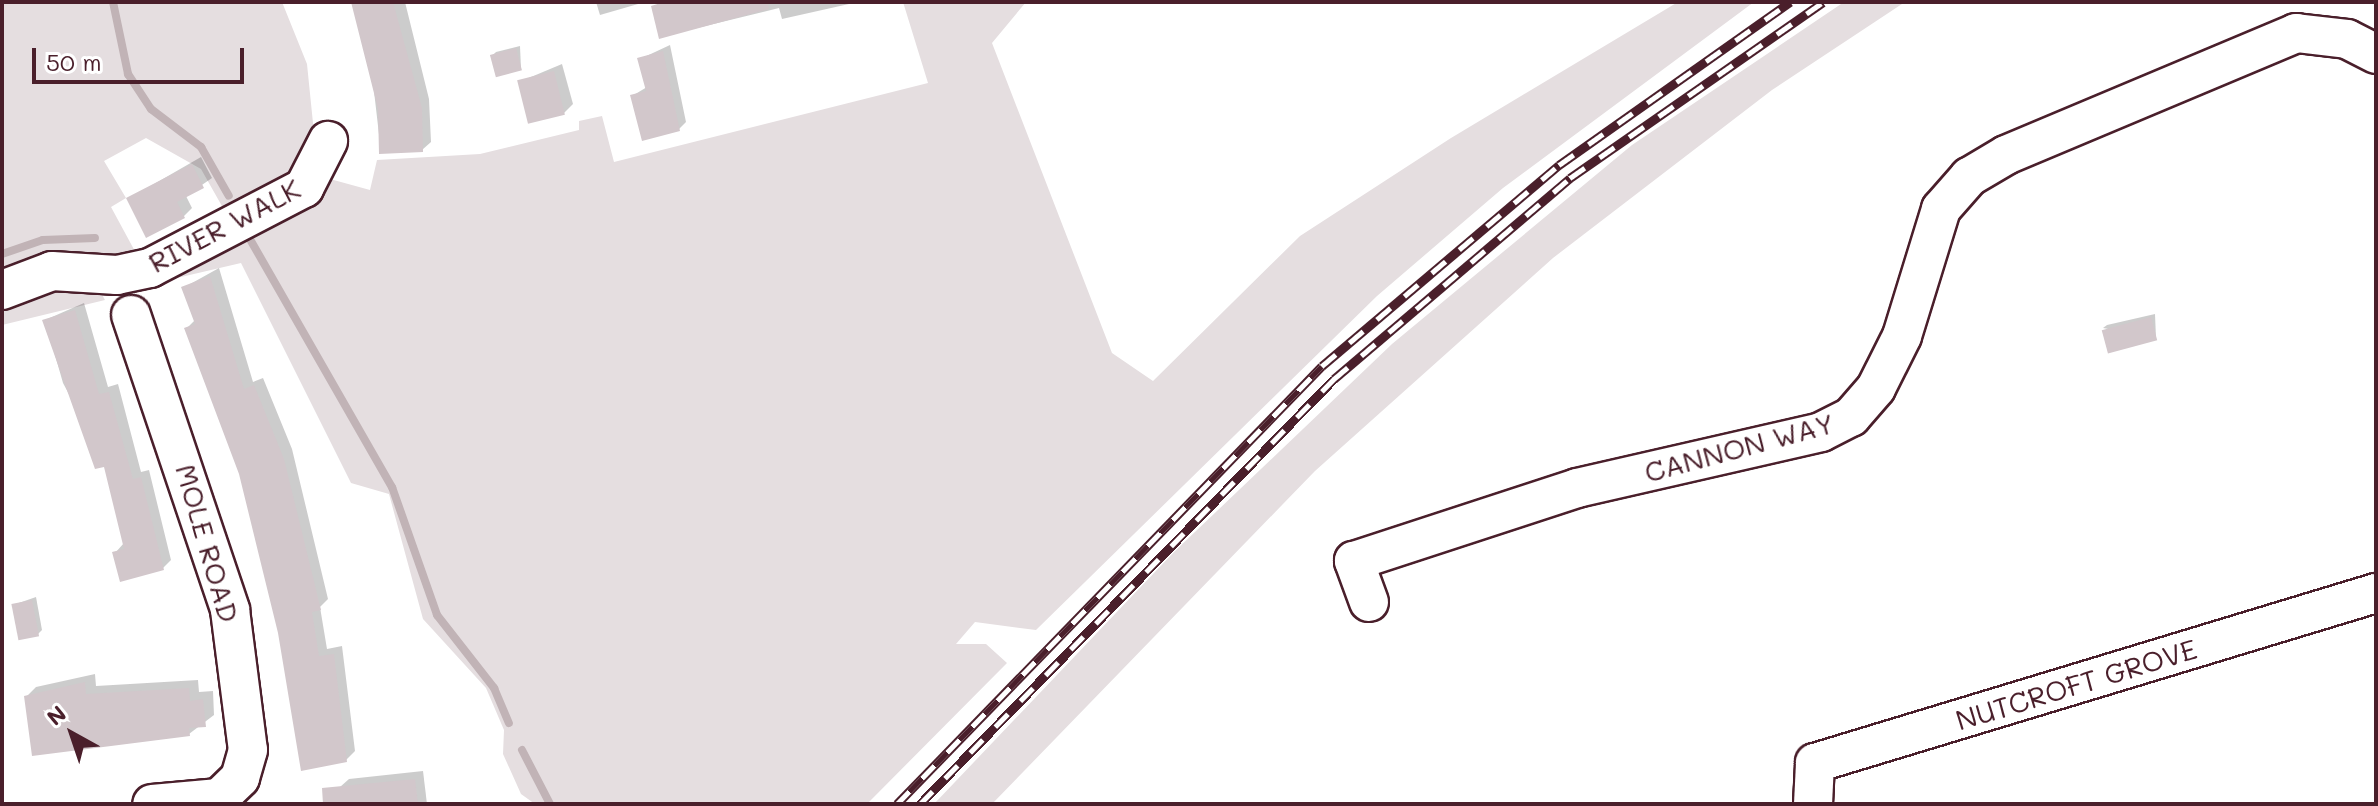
<!DOCTYPE html>
<html>
<head>
<meta charset="utf-8">
<style>
	body { margin:0 }
	#map { position:relative; width:2378px; height:806px; overflow:hidden; background:#fff; font-family:Mali,sans-serif }
	div>[style] { position:absolute }
	[style*='--x'] { left:calc(var(--x)*1px); top:calc(var(--y)*1px); width:calc(var(--w)*1px); rotate:calc(var(--a)*1deg) }
	.green>* { inset:0; background:#e5dee0 }
	.shadow>* { inset:0; background:#0003 }
	.stream>* { height:8px; margin:-4px; padding:0 4px; transform-origin:4px; border-radius:4px; background:#c1b3b6 }
	.building>* { inset:0; background:#d2c7cb; transform-origin:0 0 }
	.roads { filter:drop-shadow(2px 0 #4a1f2b) drop-shadow(-2px 0 #4a1f2b) drop-shadow(0 2px #4a1f2b) drop-shadow(0 -2px #4a1f2b) }
	.minor>* { height:38px; margin:-19px; padding:0 19px; transform-origin:19px; border-radius:19px; background:#fff }
	.rail>* { height:9px; margin-top:-4.5px; transform-origin:0; background:repeating-linear-gradient(90deg,#fff 0 18px,#4a1f2b 0 36px); box-sizing:border-box; border-block:2px solid #4a1f2b }
	span { translate:-50% -50%; white-space:nowrap; text-align:center; line-height:1.15; -webkit-text-stroke:6px #fff; paint-order:stroke }
	.street-label { font-size:28px; color:#4a1f2b }
	.frame { position:absolute; inset:0; border:4px solid #4a1f2b; pointer-events:none }
	.north { position:absolute; left:32px; top:694px; width:80px; height:80px; -webkit-text-stroke:6px #fff; paint-order:stroke; rotate:320deg; font-size:22px; font-weight:700; line-height:32px; text-align:center; color:#4a1f2b }
	.north::after { content:''; display:block; margin:auto; width:28px; height:36px; background:#4a1f2b; clip-path:polygon(50% 0,100% 100%,50% 72%,0 100%) }
	.scale { position:absolute; left:32px; top:48px; width:212px; height:36px; box-sizing:border-box; border:4px solid #4a1f2b; border-top:0; padding-left:10px; font-size:24px; line-height:28px; white-space:nowrap; color:#4a1f2b; -webkit-text-stroke:6px #fff; paint-order:stroke }
</style>
</head>
<body>
<div id="map">
	<div class="green">
		<div style="clip-path:polygon(2px 2px,282px 2px,307px 64px,314px 133px,293px 173px,227px 215px,201px 169px,146px 138px,104px 161px,126px 198px,111px 207px,137px 255px,2px 274px)"></div>
		<div style="clip-path:polygon(903px 2px,1026px 2px,992px 43px,1112px 353px,1153px 381px,1300px 236px,1451px 138px,1678px 2px,1754px 2px,1503px 188px,1377px 296px,1036px 630px,975px 622px,956px 644px,986px 644px,1007px 663px,867px 804px,535px 804px,521px 794px,503px 754px,504px 730px,486px 688px,423px 619px,389px 494px,351px 483px,241px 263px,151px 284px,330px 179px,370px 190px,377px 160px,480px 154px,579px 130px,579px 121px,602px 116px,614px 162px,928px 83px)"></div>
		<div style="clip-path:polygon(1844px 2px,1905px 2px,1772px 90px,1553px 258px,1315px 471px,992px 804px,934px 804px,1174px 552px,1392px 344px,1632px 145px)"></div>
		<div style="clip-path:polygon(38px 286px,99px 289px,105px 300px,2px 325px,2px 301px)"></div>
	</div>
	<div class="shadow">
		<div style="clip-path:polygon(351px 2px,405px 2px,429px 99px,431px 142px,422px 150px,381px 152px,369px 48px)"></div>
		<div style="clip-path:polygon(596px 2px,645px 2px,600px 15px)"></div>
		<div style="clip-path:polygon(657px 2px,858px 2px,782px 19px,779px 8px,660px 37px)"></div>
		<div style="clip-path:polygon(670px 45px,686px 122px,679px 129px,632px 96px,647px 87px,640px 59px)"></div>
		<div style="clip-path:polygon(520px 46px,521px 69px,492px 56px,496px 52px)"></div>
		<div style="clip-path:polygon(562px 64px,573px 104px,564px 113px,519px 82px)"></div>
		<div style="clip-path:polygon(201px 157px,212px 178px,186px 196px,192px 208px,183px 217px,128px 199px)"></div>
		<div style="clip-path:polygon(219px 268px,253px 382px,263px 378px,292px 449px,328px 599px,320px 607px,327px 649px,342px 646px,355px 751px,346px 760px,280px 633px,240px 474px,186px 329px,195px 320px,183px 288px)"></div>
		<div style="clip-path:polygon(84px 303px,108px 387px,118px 384px,141px 472px,149px 470px,171px 560px,163px 568px,115px 553px,124px 543px,106px 464px,63px 383px,45px 320px)"></div>
		<div style="clip-path:polygon(2155px 314px,2156px 338px,2103px 328px,2107px 325px)"></div>
		<div style="clip-path:polygon(36px 597px,42px 630px,38px 634px,13px 605px)"></div>
		<div style="clip-path:polygon(95px 674px,96px 686px,198px 680px,199px 692px,213px 691px,214px 715px,189px 734px,26px 697px,36px 687px)"></div>
		<div style="clip-path:polygon(423px 771px,427px 804px,342px 804px,340px 787px,349px 779px)"></div>
	</div>
	<div class="stream">
		<div style="--x:113;--y:2;--w:74;--a:78.2"></div>
		<div style="--x:128;--y:74;--w:42;--a:56.7"></div>
		<div style="--x:151;--y:109;--w:63;--a:37.2"></div>
		<div style="--x:201;--y:147;--w:56;--a:60.3"></div>
		<div style="--x:251;--y:241;--w:284;--a:60.2"></div>
		<div style="--x:392;--y:487;--w:136;--a:70.6"></div>
		<div style="--x:437;--y:615;--w:93;--a:52"></div>
		<div style="--x:494;--y:688;--w:38;--a:67"></div>
		<div style="--x:2;--y:254;--w:43;--a:-18.9"></div>
		<div style="--x:43;--y:240;--w:52;--a:-2.2"></div>
		<div style="--x:522;--y:750;--w:61;--a:62.6"></div>
	</div>
	<div class="building">
		<div style="clip-path:polygon(351px 2px,393px 2px,422px 108px,423px 152px,379px 154px,378px 109px)"></div>
		<div style="clip-path:polygon(664px 2px,768px 2px,769px 9px,659px 39px,651px 6px)"></div>
		<div style="left:516px;top:48px;width:23px;height:27px;rotate:75deg"></div>
		<div style="clip-path:polygon(663px 51px,680px 131px,642px 141px,630px 95px,646px 91px,637px 58px)"></div>
		<div style="left:554px;top:71px;width:45px;height:38px;rotate:76deg"></div>
		<div style="clip-path:polygon(192px 164px,204px 188px,177px 202px,185px 218px,146px 238px,126px 198px)"></div>
		<div style="clip-path:polygon(210px 276px,244px 389px,254px 385px,284px 459px,321px 610px,312px 612px,319px 656px,334px 654px,347px 762px,301px 771px,278px 633px,239px 474px,184px 328px,195px 324px,181px 287px)"></div>
		<div style="clip-path:polygon(75px 310px,99px 394px,109px 392px,133px 479px,141px 477px,164px 570px,120px 582px,112px 552px,124px 549px,104px 467px,95px 469px,42px 320px)"></div>
		<div style="left:2151px;top:317px;width:24px;height:51px;rotate:75deg"></div>
		<div style="left:32px;top:600px;width:37px;height:21px;rotate:79deg"></div>
		<div style="clip-path:polygon(85px 682px,86px 694px,189px 688px,190px 701px,203px 699px,206px 727px,189px 728px,190px 736px,32px 756px,24px 696px)"></div>
		<div style="clip-path:polygon(415px 779px,418px 804px,323px 804px,322px 788px)"></div>
	</div>
	<div class="roads">
		<div class="minor">
			<div style="--x:2;--y:290;--w:53;--a:-20.8"></div>
			<div style="--x:52;--y:271;--w:65;--a:3.5"></div>
			<div style="--x:117;--y:275;--w:34;--a:-12"></div>
			<div style="--x:150;--y:268;--w:174;--a:-27.5"></div>
			<div style="--x:304;--y:188;--w:53;--a:-62.9"></div>
			<div style="--x:131;--y:315;--w:311;--a:71.4"></div>
			<div style="--x:230;--y:610;--w:141;--a:82.7"></div>
			<div style="--x:248;--y:750;--w:29;--a:106"></div>
			<div style="--x:240;--y:778;--w:29;--a:136"></div>
			<div style="--x:219;--y:798;--w:67;--a:174.9"></div>
			<div style="--x:1369;--y:602;--w:44;--a:-110.1"></div>
			<div style="--x:1354;--y:561;--w:235;--a:-18.1"></div>
			<div style="--x:1577;--y:488;--w:250;--a:-12.9"></div>
			<div style="--x:1821;--y:432;--w:34;--a:-27"></div>
			<div style="--x:1851;--y:417;--w:38;--a:-49"></div>
			<div style="--x:1876;--y:388;--w:58;--a:-63.4"></div>
			<div style="--x:1902;--y:336;--w:133;--a:-72.9"></div>
			<div style="--x:1941;--y:209;--w:43;--a:-48.8"></div>
			<div style="--x:1969;--y:177;--w:43;--a:-30.7"></div>
			<div style="--x:2006;--y:155;--w:315;--a:-22.8"></div>
			<div style="--x:2296;--y:33;--w:51;--a:6.7"></div>
			<div style="--x:2347;--y:39;--w:33;--a:27"></div>
			<div style="--x:1813;--y:804;--w:41;--a:-87.2"></div>
			<div style="--x:1815;--y:763;--w:586;--a:-16.86"></div>
		</div>
	</div>
	<div class="rail">
		<div style="--x:897;--y:804;--w:610;--a:-45.86"></div>
		<div style="--x:1322;--y:366;--w:311;--a:-40.3"></div>
		<div style="--x:1559;--y:165;--w:283;--a:-35.2"></div>
		<div style="--x:920;--y:804;--w:593;--a:-45.75"></div>
		<div style="--x:1334;--y:379;--w:310;--a:-40.4"></div>
		<div style="--x:1570;--y:178;--w:308;--a:-34.8"></div>
	</div>
	<div class="street-label">
		<span style="left:224px;top:225px;rotate:-28deg">RIVER WALK</span>
		<span style="left:1739px;top:447px;rotate:-15deg">CANNON WAY</span>
		<span style="left:208px;top:543px;rotate:74deg">MOLE ROAD</span>
		<span style="left:2076px;top:684px;rotate:-17deg">NUTCROFT GROVE</span>
	</div>
	<div class="frame"></div>
	<div class="north">N</div>
	<div class="scale">50 m</div>
</div>
</body>
</html>
